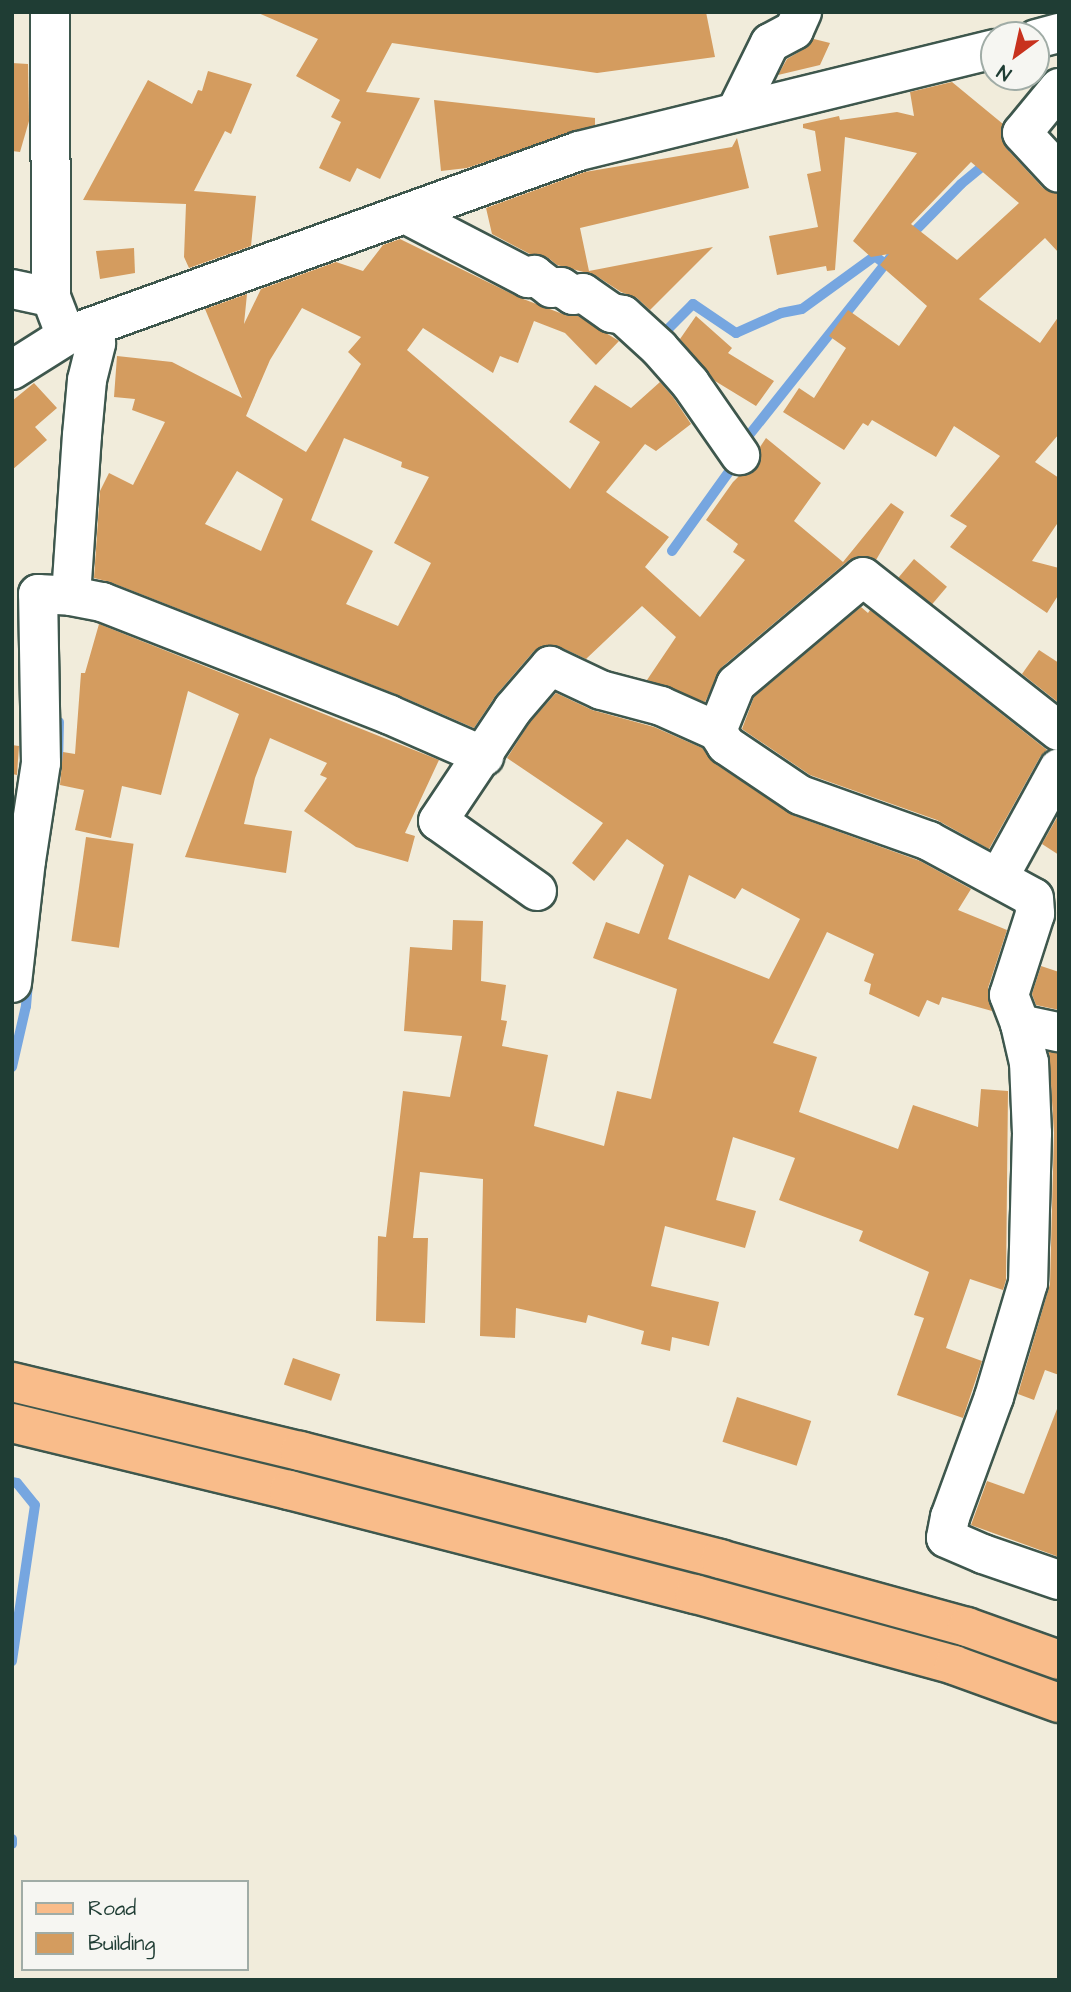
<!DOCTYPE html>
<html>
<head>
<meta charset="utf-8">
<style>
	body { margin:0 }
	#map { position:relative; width:1071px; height:1992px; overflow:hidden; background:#f1ecdb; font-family:"Architects Daughter",sans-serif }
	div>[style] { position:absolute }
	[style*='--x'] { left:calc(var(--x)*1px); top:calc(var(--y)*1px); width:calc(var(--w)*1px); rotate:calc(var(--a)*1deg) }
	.stream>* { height:10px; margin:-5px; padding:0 5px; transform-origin:5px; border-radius:5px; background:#76a6e0 }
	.building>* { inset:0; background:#d49c5f; transform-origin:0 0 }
	.roads { filter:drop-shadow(2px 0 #3e574d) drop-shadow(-2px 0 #3e574d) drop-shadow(0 2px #3e574d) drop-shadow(0 -2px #3e574d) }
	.minor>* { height:38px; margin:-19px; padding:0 19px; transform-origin:19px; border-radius:19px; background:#fff }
	.major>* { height:38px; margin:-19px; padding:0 19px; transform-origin:19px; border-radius:19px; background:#f9bc8a }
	span { translate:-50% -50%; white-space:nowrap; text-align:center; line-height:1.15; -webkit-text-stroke:5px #f6f6f2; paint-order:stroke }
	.frame { position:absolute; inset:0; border:14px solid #1f3d34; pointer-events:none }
	.legend { position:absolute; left:21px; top:1880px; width:228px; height:91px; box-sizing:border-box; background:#f6f6f2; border:2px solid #a0aca6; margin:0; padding:9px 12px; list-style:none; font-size:21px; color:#1f3d34 }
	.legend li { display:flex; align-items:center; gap:14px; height:35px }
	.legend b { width:35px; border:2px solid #a0aca6 }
	.north { position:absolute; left:980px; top:21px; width:70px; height:70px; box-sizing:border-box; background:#f6f6f2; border:2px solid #a0aca6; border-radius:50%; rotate:213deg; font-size:19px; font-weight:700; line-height:28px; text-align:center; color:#1f3d34 }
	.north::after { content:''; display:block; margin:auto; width:24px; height:32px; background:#c8321e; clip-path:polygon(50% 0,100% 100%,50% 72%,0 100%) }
</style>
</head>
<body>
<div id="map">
	<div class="stream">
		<div style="--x:909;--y:237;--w:74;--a:-45.5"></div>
		<div style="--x:961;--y:184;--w:74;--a:-39.5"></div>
		<div style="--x:659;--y:338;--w:48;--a:-45"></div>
		<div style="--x:693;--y:304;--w:52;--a:34"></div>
		<div style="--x:736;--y:333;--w:49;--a:-24"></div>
		<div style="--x:781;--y:313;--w:21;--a:-11"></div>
		<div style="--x:802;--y:309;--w:90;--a:-36"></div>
		<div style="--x:875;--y:256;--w:13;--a:39"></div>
		<div style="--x:742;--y:444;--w:239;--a:-51.5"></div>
		<div style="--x:672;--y:551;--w:113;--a:-54.3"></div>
		<div style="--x:58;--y:765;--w:43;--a:-88.7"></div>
		<div style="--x:12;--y:1067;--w:63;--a:-77.1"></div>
		<div style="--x:26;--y:1006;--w:24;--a:-85"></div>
		<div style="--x:12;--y:1482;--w:5;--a:11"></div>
		<div style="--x:17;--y:1483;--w:28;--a:51"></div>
		<div style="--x:35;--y:1505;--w:158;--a:98.4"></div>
		<div style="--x:12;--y:1839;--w:5;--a:90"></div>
	</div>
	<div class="building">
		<div style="clip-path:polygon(256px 12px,706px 12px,715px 57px,597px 73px,392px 43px,366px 92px,420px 98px,380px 179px,357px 168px,350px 182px,319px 168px,341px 122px,331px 117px,340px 100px,296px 76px,318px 39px)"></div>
		<div style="clip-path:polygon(814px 39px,830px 43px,820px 65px,778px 75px,787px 59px,804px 49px)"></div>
		<div style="clip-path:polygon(12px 63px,28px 64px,29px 121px,20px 152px,12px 151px)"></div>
		<div style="clip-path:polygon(208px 71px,252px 84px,231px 134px,225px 131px,194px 191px,256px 196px,251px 246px,189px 268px,184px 257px,186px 204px,83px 200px,148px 80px,192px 104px,198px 90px,202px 91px)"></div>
		<div style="clip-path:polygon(evenodd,952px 82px,1003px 124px,1001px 138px,1006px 148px,1043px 188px,1059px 194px,1059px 253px,1045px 238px,979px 299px,1040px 343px,1059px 316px,1059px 434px,1035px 462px,1059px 478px,1059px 521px,1032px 561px,1059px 568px,1059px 594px,1047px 613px,950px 547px,967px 526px,950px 516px,1000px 456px,954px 426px,936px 457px,872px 420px,868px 426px,863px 423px,844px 450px,783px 412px,799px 388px,814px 398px,846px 348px,829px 336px,848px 310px,899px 346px,927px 306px,880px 265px,889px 254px,871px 257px,853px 241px,917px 153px,845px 137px,835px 270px,827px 271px,826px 266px,777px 275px,769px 236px,818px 227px,807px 174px,821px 171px,815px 131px,803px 128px,803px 124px,839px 116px,840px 120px,897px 112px,914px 116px,910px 92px,952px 82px,971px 162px,1019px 203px,957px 260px,911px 224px,971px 162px)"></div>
		<div style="clip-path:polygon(434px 100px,595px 118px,595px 125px,467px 168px,441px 171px)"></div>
		<div style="clip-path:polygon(737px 138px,749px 188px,580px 228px,589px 271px,713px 247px,650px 310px,637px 298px,621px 292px,595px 275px,557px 265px,547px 257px,530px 254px,492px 234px,486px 208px,585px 172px,732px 147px)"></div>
		<div style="clip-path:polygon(evenodd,400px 239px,518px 297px,568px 316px,578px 316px,619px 341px,596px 365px,565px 333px,534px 321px,518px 363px,500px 356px,493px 373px,423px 328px,407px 350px,570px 489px,600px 442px,569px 422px,595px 385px,631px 408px,660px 382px,673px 397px,691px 424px,656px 451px,645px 444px,606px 492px,669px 537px,645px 567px,700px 617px,745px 560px,733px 552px,738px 544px,706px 520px,733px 482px,739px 476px,752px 473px,759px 465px,760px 447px,766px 438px,821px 483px,794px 521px,843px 562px,891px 503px,904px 512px,876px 560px,858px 556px,849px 560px,722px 667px,705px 702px,647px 680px,676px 637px,642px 606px,586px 659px,558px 646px,546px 645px,534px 651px,496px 695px,474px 728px,398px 695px,110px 582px,94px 578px,100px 491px,109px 473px,133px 485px,165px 422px,132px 410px,135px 399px,114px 397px,117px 356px,172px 362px,242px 398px,205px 309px,247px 294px,244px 324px,261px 289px,336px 262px,363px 271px,383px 245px,400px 239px,302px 308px,361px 337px,348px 352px,361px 364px,306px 452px,246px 416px,270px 360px,302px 308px,400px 239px,344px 438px,402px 462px,401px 467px,429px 477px,394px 543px,431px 563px,398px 626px,346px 604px,373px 551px,311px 520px,344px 438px,400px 239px,237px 471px,283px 499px,261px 551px,205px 524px,237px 471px)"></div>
		<div style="clip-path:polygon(134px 248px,135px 273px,100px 279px,96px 251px)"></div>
		<div style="clip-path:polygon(696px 316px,732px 348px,728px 353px,774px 381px,756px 406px,715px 381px,680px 339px)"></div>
		<div style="clip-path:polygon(34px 383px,57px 408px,35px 427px,47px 440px,12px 470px,12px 401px)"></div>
		<div style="left:914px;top:559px;width:43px;height:24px;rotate:40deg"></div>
		<div style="clip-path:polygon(861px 607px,868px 613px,870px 610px,1047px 750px,1040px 757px,989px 849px,937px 820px,810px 775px,742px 729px,754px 697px)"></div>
		<div style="clip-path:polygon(99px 624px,439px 760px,405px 833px,415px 836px,408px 862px,356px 847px,304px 811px,327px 778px,320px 775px,327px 763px,270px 738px,255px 778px,244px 824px,292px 831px,286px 873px,185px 857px,239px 714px,188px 691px,161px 795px,122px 786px,111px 838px,75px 830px,84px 790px,60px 785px,63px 752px,75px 754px,81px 673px,85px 673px)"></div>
		<div style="clip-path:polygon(1039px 650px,1059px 663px,1059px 703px,1022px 674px)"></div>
		<div style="clip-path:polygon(evenodd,556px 693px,592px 710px,654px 727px,702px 748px,714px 763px,792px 815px,920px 861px,971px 889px,958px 910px,1007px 930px,988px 988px,992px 1011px,942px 997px,939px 1005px,927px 1000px,919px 1017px,869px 994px,871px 984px,864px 981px,874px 954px,827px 932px,773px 1043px,817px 1057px,799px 1112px,898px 1149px,913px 1105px,978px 1127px,981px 1089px,1008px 1091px,1006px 1280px,1003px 1290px,970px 1279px,946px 1348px,982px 1361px,963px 1418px,897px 1395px,924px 1318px,914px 1315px,929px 1272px,859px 1241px,863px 1231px,779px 1200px,795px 1158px,733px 1137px,716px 1200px,756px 1211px,745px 1248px,665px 1226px,651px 1286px,719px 1302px,709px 1346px,672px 1337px,670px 1351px,641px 1344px,644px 1331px,588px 1315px,586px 1323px,516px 1308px,515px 1338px,480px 1336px,483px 1179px,420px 1172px,413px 1238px,428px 1238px,425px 1323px,376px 1321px,378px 1236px,386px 1237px,403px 1091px,450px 1097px,462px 1036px,404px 1031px,410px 947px,452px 950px,453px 920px,483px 921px,481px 981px,506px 985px,501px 1020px,507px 1021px,502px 1046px,548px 1055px,534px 1126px,604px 1146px,617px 1091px,651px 1099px,677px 989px,593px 958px,606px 922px,639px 934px,664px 865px,627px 839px,594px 881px,572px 863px,603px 823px,507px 758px,530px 722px,556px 693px,689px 875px,735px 899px,742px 888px,800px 919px,769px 979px,668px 939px,689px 875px)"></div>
		<div style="clip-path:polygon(12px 745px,19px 746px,17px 775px,12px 774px)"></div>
		<div style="clip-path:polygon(1059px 814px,1059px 855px,1042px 844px)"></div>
		<div style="left:86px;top:837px;width:48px;height:105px;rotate:8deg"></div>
		<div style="clip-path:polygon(1041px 966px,1059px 972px,1059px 1010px,1036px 1005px,1032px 994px)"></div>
		<div style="clip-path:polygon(1049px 1052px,1059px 1053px,1059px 1375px,1045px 1370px,1034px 1400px,1018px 1394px,1050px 1284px,1054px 1133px)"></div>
		<div style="left:293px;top:1358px;width:50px;height:28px;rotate:19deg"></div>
		<div style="left:737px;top:1397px;width:78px;height:47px;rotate:18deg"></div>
		<div style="clip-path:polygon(1057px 1409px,1059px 1410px,1059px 1557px,971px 1525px,987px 1481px,1024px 1494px)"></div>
	</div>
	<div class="roads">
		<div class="minor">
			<div style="--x:50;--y:12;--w:285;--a:89.8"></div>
			<div style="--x:1036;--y:39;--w:24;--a:-15"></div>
			<div style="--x:1059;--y:88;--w:58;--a:129.4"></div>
			<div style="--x:1022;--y:133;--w:54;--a:47.2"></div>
			<div style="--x:736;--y:112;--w:77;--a:-63.8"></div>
			<div style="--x:770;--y:43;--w:27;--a:-28"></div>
			<div style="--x:794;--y:30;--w:20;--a:-66"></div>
			<div style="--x:405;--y:214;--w:139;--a:27.5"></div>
			<div style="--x:528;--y:278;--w:7;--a:-27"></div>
			<div style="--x:534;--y:275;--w:21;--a:37"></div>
			<div style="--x:551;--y:288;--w:10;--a:-6"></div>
			<div style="--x:561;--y:287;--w:14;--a:34"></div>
			<div style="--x:573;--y:295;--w:10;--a:-11"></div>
			<div style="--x:583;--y:293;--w:35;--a:35"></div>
			<div style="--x:612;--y:313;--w:11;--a:10"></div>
			<div style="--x:623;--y:315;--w:49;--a:42.5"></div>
			<div style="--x:659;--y:348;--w:47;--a:48.5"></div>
			<div style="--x:690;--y:383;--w:88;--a:55.2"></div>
			<div style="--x:12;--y:289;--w:40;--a:12"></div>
			<div style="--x:51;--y:297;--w:25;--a:69"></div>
			<div style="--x:12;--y:370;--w:64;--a:-32.2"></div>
			<div style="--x:66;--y:336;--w:545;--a:-19.83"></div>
			<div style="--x:579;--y:151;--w:427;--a:-13.8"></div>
			<div style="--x:71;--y:596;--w:32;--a:11"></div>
			<div style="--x:102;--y:602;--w:309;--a:21.4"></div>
			<div style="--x:390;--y:715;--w:103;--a:23.6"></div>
			<div style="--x:717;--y:731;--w:51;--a:-68"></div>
			<div style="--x:736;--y:684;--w:166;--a:-40.1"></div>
			<div style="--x:863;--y:577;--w:249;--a:38.2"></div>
			<div style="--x:999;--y:877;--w:124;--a:-61.2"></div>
			<div style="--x:537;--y:891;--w:121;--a:-144.7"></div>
			<div style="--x:438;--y:821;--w:135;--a:-56.2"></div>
			<div style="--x:513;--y:709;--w:57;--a:-49.3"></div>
			<div style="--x:550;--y:666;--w:56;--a:25.2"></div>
			<div style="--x:601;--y:690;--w:62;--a:14.9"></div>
			<div style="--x:661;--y:706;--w:61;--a:24.1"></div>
			<div style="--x:717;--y:731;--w:17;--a:57"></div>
			<div style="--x:726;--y:745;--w:89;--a:34"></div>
			<div style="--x:800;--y:795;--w:137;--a:19.6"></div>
			<div style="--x:929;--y:841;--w:119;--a:28.5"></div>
			<div style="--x:1034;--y:898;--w:16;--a:86"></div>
			<div style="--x:1035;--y:914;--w:85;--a:107.8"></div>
			<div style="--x:1009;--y:995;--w:31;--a:69"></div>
			<div style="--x:1020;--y:1024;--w:39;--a:77"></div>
			<div style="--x:1029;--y:1062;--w:71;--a:87.6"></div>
			<div style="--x:1032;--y:1133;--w:150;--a:91.5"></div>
			<div style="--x:1028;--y:1283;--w:119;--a:106.6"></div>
			<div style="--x:994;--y:1397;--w:128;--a:110.1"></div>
			<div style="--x:950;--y:1517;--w:21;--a:101"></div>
			<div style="--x:946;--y:1538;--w:40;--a:23.4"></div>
			<div style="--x:983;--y:1554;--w:80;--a:18.9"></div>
			<div style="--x:12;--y:983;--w:123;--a:-83.5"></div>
			<div style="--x:26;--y:861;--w:99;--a:-81.3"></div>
			<div style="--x:41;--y:763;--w:169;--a:-91"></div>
			<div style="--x:38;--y:594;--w:33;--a:3"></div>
			<div style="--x:71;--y:596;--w:161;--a:-86.1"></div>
			<div style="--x:82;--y:435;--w:55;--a:-84.8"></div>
			<div style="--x:87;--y:380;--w:38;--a:-76"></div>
			<div style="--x:96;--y:343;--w:16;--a:-108"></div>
			<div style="--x:1020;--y:1024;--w:40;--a:12"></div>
		</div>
		<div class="major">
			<div style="--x:12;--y:1382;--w:296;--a:13.5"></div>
			<div style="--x:300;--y:1451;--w:434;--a:14.4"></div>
			<div style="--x:720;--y:1559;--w:256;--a:15.4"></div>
			<div style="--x:967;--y:1627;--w:98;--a:19.7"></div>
			<div style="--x:12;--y:1423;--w:285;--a:13.6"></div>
			<div style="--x:289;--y:1490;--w:419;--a:14.4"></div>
			<div style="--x:695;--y:1594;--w:269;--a:15.3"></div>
			<div style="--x:954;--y:1665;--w:112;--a:19.9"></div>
		</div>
	</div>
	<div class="frame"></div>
	<ul class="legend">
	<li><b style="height:9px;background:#f9bc8a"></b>Road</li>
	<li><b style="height:19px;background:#d49c5f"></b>Building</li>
	</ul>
	<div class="north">N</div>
</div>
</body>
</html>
